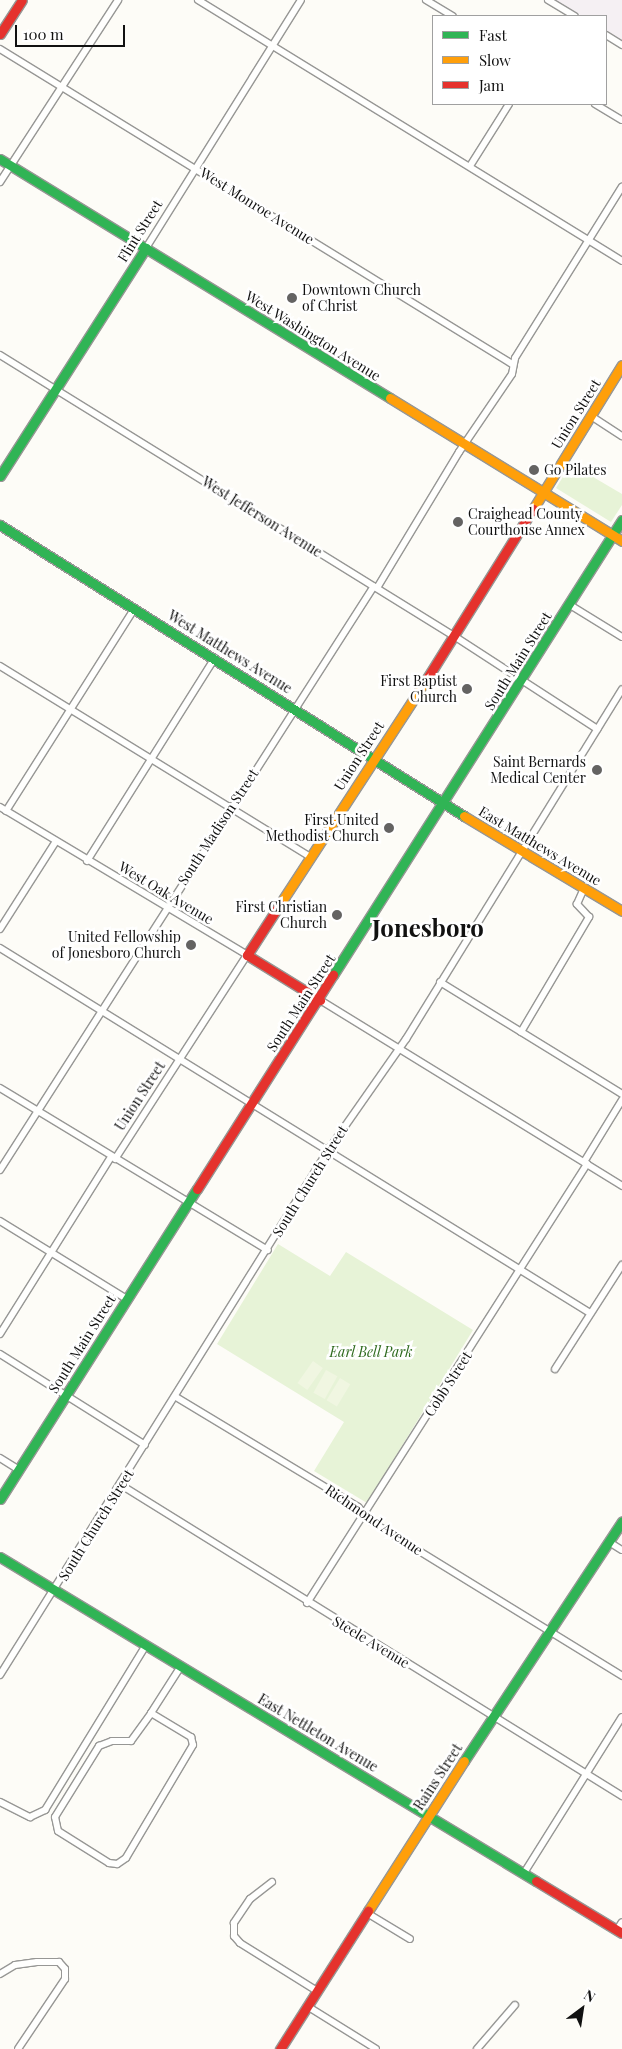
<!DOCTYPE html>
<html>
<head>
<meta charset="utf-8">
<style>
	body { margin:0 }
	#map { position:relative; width:622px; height:2049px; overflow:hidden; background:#fdfcf7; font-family:"Playfair Display",serif }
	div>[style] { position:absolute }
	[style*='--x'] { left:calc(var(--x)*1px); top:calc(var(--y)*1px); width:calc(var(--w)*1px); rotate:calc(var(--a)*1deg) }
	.industrial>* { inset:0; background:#f5f0f3 }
	.green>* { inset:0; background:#e7f3d7 }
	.pitch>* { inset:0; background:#f0f6e1; transform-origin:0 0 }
	.roads { filter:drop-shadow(1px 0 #979795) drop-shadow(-1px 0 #979795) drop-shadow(0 1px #979795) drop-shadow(0 -1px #979795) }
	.street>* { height:6px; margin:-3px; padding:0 3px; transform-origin:3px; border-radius:3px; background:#fffffe }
	.fast>* { height:9px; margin:-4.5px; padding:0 4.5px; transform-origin:4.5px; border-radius:4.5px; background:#30b455 }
	.slow>* { height:9px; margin:-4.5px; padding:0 4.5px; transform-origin:4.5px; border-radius:4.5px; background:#ff9f0a }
	.jam>* { height:9px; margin:-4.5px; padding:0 4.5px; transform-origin:4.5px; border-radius:4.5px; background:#e5322d }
	.dots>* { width:14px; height:14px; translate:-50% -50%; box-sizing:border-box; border:2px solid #fff; border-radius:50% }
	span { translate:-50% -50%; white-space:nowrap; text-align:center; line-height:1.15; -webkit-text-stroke:5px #fff; paint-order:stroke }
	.street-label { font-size:14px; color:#111 }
	.poi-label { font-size:14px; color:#111 }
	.left { translate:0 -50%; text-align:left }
	.right { translate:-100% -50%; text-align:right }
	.park-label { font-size:14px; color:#2f6b1f; font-style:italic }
	.town-label { font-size:24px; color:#111; font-weight:700 }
	.legend { position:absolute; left:432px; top:15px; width:175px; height:90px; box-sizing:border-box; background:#fff; border:1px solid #a0a0a0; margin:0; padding:6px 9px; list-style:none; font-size:15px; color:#111 }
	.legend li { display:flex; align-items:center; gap:10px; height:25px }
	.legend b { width:25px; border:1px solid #a0a0a0 }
	.north { position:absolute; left:557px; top:1984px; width:50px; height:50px; -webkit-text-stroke:4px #fff; paint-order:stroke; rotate:31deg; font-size:14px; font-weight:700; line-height:20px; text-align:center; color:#111 }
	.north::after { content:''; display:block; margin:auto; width:18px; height:22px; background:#111; clip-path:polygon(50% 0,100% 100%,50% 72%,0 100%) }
	.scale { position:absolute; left:15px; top:25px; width:110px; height:22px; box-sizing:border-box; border:2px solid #111; border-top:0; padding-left:6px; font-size:15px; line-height:18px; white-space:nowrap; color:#111; -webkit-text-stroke:4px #fff; paint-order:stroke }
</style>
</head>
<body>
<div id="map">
	<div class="industrial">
		<div style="clip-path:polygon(555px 0,622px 0,622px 41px,606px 31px,606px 16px,582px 16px)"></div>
	</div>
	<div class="green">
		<div style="clip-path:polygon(571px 464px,622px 494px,622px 505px,611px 522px,556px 488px)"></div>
		<div style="clip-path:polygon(278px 1244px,330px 1276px,346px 1252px,473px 1330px,367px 1503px,314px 1471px,344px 1422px,217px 1344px)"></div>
	</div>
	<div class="pitch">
		<div style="left:313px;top:1361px;width:12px;height:27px;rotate:35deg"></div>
		<div style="left:326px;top:1370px;width:13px;height:26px;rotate:29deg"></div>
		<div style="left:340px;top:1378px;width:12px;height:26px;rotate:31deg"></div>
	</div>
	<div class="roads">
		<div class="street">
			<div style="--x:198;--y:0;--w:498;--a:31.6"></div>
			<div style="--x:426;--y:0;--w:31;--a:31"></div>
			<div style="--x:548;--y:0;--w:31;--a:31"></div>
			<div style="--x:606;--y:35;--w:19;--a:32"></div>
			<div style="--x:0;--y:49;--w:601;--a:31.6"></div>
			<div style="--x:595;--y:104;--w:31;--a:31"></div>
			<div style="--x:470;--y:166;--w:73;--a:-57.8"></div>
			<div style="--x:0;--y:182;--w:217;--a:-57"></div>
			<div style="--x:146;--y:248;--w:292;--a:-58"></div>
			<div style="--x:0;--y:355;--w:534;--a:31.76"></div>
			<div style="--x:454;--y:636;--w:171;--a:33"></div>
			<div style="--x:591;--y:416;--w:37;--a:33"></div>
			<div style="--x:377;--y:588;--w:159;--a:-58.9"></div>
			<div style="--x:459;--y:452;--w:94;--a:-55.8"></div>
			<div style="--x:512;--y:374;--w:16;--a:-79"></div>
			<div style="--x:515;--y:358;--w:202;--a:-58"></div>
			<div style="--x:570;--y:605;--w:61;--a:31.6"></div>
			<div style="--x:0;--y:666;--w:364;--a:31.6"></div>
			<div style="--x:0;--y:807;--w:288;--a:30.9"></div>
			<div style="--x:247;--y:955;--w:243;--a:122.9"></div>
			<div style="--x:6;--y:811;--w:239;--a:-57.6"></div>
			<div style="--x:87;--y:861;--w:240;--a:-57.8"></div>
			<div style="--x:0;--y:929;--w:104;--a:-57.5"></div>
			<div style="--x:0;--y:948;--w:694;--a:31.74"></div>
			<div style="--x:440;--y:982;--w:214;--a:31.6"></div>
			<div style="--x:320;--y:1000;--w:355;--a:31.6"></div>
			<div style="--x:521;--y:1032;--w:134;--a:-59.4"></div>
			<div style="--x:589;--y:917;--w:18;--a:-133"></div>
			<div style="--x:577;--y:904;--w:17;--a:-66"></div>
			<div style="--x:0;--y:1088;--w:313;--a:31.2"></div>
			<div style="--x:584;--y:1162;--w:73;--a:-58.5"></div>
			<div style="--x:0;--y:1170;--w:693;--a:-57.36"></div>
			<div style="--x:0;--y:1221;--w:149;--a:31.6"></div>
			<div style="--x:0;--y:1334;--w:209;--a:-57.9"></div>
			<div style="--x:0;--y:1354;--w:171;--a:32.1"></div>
			<div style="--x:555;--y:1369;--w:124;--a:-57.2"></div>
			<div style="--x:176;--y:1397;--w:213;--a:31.1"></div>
			<div style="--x:358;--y:1507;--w:21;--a:47"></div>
			<div style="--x:372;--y:1522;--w:294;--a:31.6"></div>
			<div style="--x:0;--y:1458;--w:22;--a:32"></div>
			<div style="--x:121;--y:1485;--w:590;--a:31.83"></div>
			<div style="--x:609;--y:1542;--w:15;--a:32"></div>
			<div style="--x:307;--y:1603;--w:521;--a:-57.47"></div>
			<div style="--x:0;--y:1675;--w:620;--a:-57.98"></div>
			<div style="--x:329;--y:1149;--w:134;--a:-55"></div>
			<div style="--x:406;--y:1039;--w:411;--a:-58.3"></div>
			<div style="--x:151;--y:1713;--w:47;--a:31"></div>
			<div style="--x:191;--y:1737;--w:8;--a:76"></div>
			<div style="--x:193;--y:1745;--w:131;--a:120.7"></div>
			<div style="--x:126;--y:1858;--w:11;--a:146"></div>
			<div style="--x:117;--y:1864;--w:8;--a:-173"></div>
			<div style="--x:109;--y:1863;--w:60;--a:-147.9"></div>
			<div style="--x:58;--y:1831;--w:14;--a:-102"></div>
			<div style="--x:55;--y:1817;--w:84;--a:-58.2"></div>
			<div style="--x:99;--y:1746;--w:14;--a:-21"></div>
			<div style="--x:112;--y:1741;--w:19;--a:0"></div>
			<div style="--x:131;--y:1741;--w:34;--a:-54"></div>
			<div style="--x:151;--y:1713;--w:56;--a:-57.4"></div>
			<div style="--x:0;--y:1802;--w:34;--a:27"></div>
			<div style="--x:30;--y:1817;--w:17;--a:-25"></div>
			<div style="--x:45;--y:1810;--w:193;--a:-58.5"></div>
			<div style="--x:524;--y:1873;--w:184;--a:-57.9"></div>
			<div style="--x:272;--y:1882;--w:28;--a:142"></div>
			<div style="--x:250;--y:1899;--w:29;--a:124"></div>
			<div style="--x:234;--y:1923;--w:13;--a:90"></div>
			<div style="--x:234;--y:1936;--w:9;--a:49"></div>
			<div style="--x:240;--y:1943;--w:91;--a:31.9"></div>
			<div style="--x:367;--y:1913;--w:50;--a:31.2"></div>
			<div style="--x:617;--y:1930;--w:9;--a:-58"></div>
			<div style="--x:0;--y:1974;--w:17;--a:-31"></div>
			<div style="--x:15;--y:1965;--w:22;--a:-8"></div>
			<div style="--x:37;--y:1962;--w:22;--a:0"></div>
			<div style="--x:59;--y:1962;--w:9;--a:49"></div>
			<div style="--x:65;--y:1969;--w:10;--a:90"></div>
			<div style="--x:65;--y:1979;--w:84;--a:123.9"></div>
			<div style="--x:307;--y:2006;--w:81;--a:31.9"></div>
			<div style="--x:477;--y:2049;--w:58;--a:-49.2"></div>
		</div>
		<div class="fast">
			<div style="--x:0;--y:159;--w:457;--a:31.5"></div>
			<div style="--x:0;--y:476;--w:271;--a:-57.4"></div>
			<div style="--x:0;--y:525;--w:548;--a:32.09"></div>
			<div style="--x:333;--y:975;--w:539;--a:-57.58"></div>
			<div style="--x:0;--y:1499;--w:367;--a:-57.6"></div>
			<div style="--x:0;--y:1557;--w:626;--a:31.15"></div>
			<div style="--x:464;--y:1761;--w:287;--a:-56.6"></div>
		</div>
		<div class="slow">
			<div style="--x:390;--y:398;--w:273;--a:31.6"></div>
			<div style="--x:533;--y:509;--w:169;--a:-58.3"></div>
			<div style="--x:464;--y:816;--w:184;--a:31"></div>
			<div style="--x:280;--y:904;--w:267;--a:-56.9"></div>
			<div style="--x:368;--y:1911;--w:178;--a:-57.4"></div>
		</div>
		<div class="jam">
			<div style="--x:0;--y:34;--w:40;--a:-57.1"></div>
			<div style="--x:426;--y:680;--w:202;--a:-58"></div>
			<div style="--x:280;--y:904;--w:61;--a:122.9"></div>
			<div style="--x:247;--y:955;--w:86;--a:31.7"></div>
			<div style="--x:197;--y:1189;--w:254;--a:-57.6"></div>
			<div style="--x:536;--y:1881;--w:100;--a:31.2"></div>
			<div style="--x:280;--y:2049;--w:164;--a:-57.5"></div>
		</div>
	</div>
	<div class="dots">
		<div style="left:292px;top:298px;background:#646362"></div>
		<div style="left:534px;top:470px;background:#646362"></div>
		<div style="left:458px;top:522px;background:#646362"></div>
		<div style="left:467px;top:689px;background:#646362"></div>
		<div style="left:597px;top:770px;background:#646362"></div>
		<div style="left:389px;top:828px;background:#646362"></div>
		<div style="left:337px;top:915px;background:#646362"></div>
		<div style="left:191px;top:945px;background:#646362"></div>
	</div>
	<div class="street-label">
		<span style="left:257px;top:206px;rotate:32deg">West Monroe Avenue</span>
		<span style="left:140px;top:231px;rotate:-58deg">Flint Street</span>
		<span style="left:313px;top:336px;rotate:32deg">West Washington Avenue</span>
		<span style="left:576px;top:414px;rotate:-58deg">Union Street</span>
		<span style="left:262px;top:517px;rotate:32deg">West Jefferson Avenue</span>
		<span style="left:230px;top:652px;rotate:32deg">West Matthews Avenue</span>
		<span style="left:518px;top:661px;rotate:-58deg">South Main Street</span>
		<span style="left:359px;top:756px;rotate:-57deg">Union Street</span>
		<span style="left:218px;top:827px;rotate:-57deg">South Madison Street</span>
		<span style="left:540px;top:846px;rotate:31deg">East Matthews Avenue</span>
		<span style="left:166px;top:893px;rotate:31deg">West Oak Avenue</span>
		<span style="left:301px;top:1003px;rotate:-57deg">South Main Street</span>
		<span style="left:140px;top:1096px;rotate:-57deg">Union Street</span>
		<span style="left:310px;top:1181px;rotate:-58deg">South Church Street</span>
		<span style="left:82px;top:1344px;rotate:-58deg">South Main Street</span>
		<span style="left:448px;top:1384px;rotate:-57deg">Cobb Street</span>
		<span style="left:374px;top:1520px;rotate:34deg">Richmond Avenue</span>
		<span style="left:96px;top:1525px;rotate:-58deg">South Church Street</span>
		<span style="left:371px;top:1642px;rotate:31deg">Steele Avenue</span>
		<span style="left:318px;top:1733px;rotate:31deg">East Nettleton Avenue</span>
		<span style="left:438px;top:1777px;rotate:-57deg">Rains Street</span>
	</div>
	<div class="poi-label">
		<span class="left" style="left:302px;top:298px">Downtown Church<br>of Christ</span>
		<span class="left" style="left:544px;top:470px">Go Pilates</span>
		<span class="left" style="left:468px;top:522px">Craighead County<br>Courthouse Annex</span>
		<span class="right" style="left:457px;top:689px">First Baptist<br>Church</span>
		<span class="right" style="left:586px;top:770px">Saint Bernards<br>Medical Center</span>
		<span class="right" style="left:379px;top:828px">First United<br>Methodist Church</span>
		<span class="right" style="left:327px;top:915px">First Christian<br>Church</span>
		<span class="right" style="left:181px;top:945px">United Fellowship<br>of Jonesboro Church</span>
	</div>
	<div class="park-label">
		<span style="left:371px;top:1352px">Earl Bell Park</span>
	</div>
	<div class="town-label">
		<span style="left:428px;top:928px">Jonesboro</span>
	</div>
	<ul class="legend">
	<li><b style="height:6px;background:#30b455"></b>Fast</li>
	<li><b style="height:6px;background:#ff9f0a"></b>Slow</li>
	<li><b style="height:6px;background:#e5322d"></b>Jam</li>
	</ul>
	<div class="north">N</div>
	<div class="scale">100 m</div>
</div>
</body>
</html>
